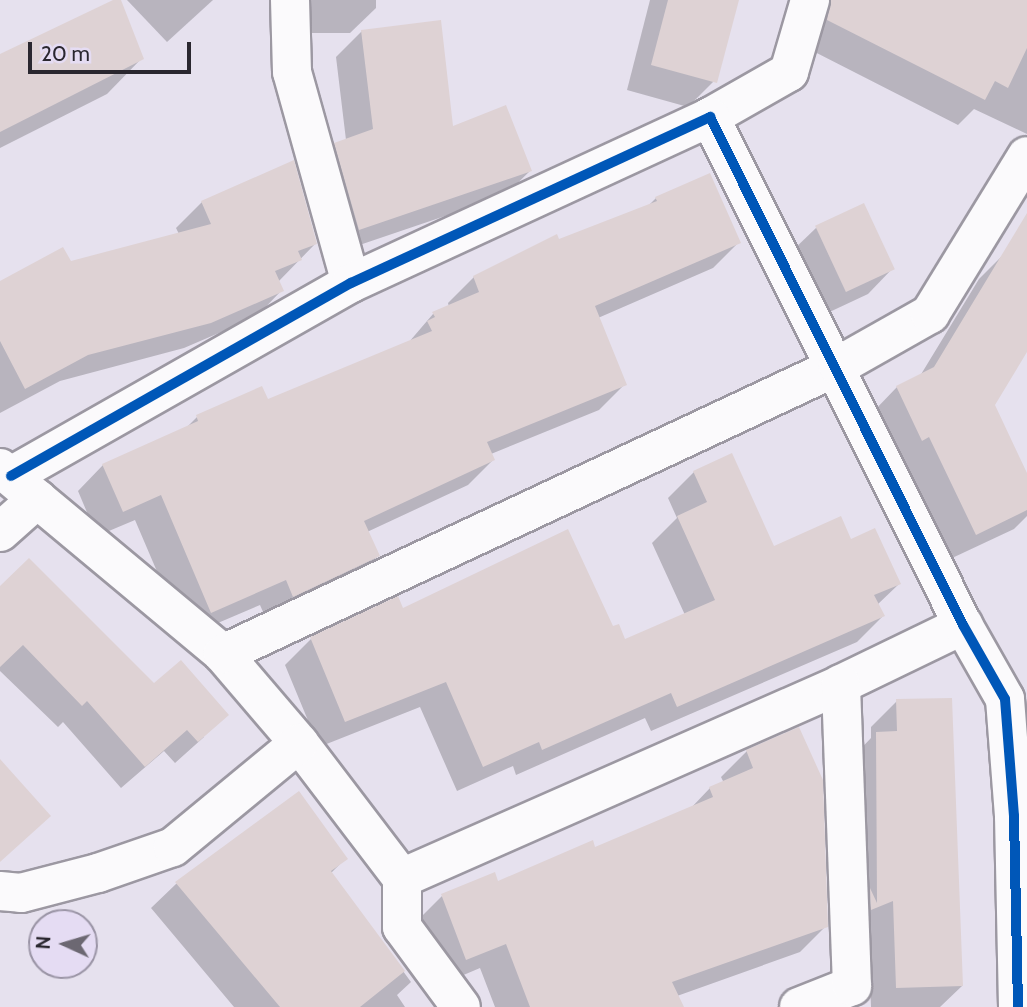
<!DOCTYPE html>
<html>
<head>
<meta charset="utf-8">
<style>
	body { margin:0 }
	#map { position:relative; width:1027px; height:1007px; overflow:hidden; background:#e6e1ee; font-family:Cabin,sans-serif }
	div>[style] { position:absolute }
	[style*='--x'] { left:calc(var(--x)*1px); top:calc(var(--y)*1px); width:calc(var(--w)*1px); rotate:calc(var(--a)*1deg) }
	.shadow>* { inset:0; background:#0003 }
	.building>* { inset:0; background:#ded2d4; transform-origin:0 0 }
	.roads { filter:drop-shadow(2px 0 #9c98a2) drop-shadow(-2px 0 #9c98a2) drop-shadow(0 2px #9c98a2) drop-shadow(0 -2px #9c98a2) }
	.minor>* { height:38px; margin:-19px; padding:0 19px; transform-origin:19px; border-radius:19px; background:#fbfafc }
	.cycleway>* { height:10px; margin:-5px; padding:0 5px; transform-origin:5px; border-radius:5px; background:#0057b8 }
	span { translate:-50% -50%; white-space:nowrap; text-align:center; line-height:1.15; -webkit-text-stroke:5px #e5dcf3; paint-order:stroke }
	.north { position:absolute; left:28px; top:909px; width:70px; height:70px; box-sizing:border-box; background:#e5dcf3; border:2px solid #9a94a5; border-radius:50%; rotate:274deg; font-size:19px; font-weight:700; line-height:28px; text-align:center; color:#2a272f }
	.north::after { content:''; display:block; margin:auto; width:24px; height:32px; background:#6c6872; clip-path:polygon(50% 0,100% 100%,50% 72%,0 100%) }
	.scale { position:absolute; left:28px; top:42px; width:163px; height:32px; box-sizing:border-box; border:4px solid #2a272f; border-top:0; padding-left:9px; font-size:21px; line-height:24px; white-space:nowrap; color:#2a272f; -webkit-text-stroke:5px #e5dcf3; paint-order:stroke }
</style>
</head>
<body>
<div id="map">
	<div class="shadow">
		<div style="clip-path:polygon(119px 0,142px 58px,107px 94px,0 148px,0 56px)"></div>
		<div style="clip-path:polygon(127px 0,213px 0,167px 42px)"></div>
		<div style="clip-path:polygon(290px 0,376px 0,376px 8px,350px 33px,289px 33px)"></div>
		<div style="clip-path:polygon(650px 0,738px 0,714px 81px,688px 107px,627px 90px)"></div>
		<div style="clip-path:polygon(829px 0,1027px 0,1027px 134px,974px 109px,958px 125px,805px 47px)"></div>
		<div style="clip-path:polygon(362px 31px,452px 128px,530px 171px,504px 196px,333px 254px,310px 170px,335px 144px,346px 140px,336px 57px)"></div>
		<div style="clip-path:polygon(656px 198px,739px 242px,713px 268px,598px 318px,625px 384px,599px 410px,491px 454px,493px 460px,468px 485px,367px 532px,378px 556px,352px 582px,267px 621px,260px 605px,185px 637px,135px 520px,97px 536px,78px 491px,103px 465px,184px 430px,197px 417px,267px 401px,409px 342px,433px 314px,449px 307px,448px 303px,474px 277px,647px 207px)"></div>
		<div style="clip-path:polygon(202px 202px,315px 244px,278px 282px,281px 291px,256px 317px,184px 348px,60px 381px,0 413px,0 282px,179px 234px,176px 228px)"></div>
		<div style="clip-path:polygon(863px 205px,893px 268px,868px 294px,821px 316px,790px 253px,816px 228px)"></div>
		<div style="clip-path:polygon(1004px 254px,1027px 268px,1027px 348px,993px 405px,1027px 477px,1027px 516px,1014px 529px,950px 559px,872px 413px,897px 387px,920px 376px,979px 279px)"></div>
		<div style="clip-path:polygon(694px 472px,773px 548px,850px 541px,899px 584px,877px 605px,883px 616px,857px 642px,651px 731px,645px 718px,516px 775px,513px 766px,457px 791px,420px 707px,319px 747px,285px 665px,311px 639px,402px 611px,612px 629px,624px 641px,685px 615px,652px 543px,677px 518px,668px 498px)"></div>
		<div style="clip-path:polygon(0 588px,154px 685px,204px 737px,175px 763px,164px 751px,121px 788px,63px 722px,58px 727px,0 671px)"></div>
		<div style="clip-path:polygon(897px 701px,962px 986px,940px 1007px,871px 1007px,868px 925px,851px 759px,871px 738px,871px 727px)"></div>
		<div style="clip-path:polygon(747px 751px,826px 926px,800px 952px,677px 996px,682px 1007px,495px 1007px,480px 968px,440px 985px,416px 922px,442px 896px,494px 874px,497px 883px,595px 849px,690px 809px,710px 788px,724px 783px,721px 777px)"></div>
		<div style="clip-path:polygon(298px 794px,345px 859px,331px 873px,411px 982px,397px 995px,405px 1007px,234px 1007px,151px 908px,176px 884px)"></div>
	</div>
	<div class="building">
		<div style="clip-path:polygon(113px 0,121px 0,144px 59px,0 132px,0 54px)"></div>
		<div style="clip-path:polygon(668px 0,739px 0,717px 83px,651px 65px)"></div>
		<div style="clip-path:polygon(831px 0,1027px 0,1027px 48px,1008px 88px,995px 81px,985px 100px,827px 20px)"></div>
		<div style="clip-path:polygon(441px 20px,453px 126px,506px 105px,532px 171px,359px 230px,334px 143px,373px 129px,361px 30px)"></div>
		<div style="clip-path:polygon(294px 160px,317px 244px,298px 251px,302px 260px,275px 271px,284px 291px,211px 323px,88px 355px,25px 389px,0 341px,0 281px,63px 247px,71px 261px,211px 224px,201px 201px)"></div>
		<div style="clip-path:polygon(710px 173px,741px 243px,595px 306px,627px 385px,487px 442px,495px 460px,364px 521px,380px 556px,293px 597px,286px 580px,211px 613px,161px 495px,123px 512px,102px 464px,198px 421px,196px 415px,262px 386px,268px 399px,432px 331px,427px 321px,435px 317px,432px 312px,479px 292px,473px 276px,557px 234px,559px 239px,657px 201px,655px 197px)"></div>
		<div style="left:864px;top:203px;width:73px;height:54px;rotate:65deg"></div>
		<div style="clip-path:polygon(1027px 213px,1027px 352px,995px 405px,1027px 473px,1027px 510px,976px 535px,929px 437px,922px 441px,896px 386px,934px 367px)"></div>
		<div style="clip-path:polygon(732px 453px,774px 546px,841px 516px,851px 539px,875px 528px,901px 584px,874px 595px,885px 616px,677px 707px,671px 693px,542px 750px,539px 742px,483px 767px,446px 682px,345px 722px,310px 637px,398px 596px,403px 608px,568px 529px,613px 626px,619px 624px,625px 639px,715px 600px,677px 516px,707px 502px,693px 471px)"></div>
		<div style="clip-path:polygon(29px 558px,154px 683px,181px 660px,229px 715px,198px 742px,187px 730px,145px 767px,87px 701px,82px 706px,23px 645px,0 667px,0 586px)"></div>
		<div style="clip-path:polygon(952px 698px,963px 986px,896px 988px,893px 901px,871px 910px,870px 888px,877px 903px,876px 732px,897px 731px,896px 699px)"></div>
		<div style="clip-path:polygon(799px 727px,823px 780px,828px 927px,672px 982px,684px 1007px,530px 1007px,506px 944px,466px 960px,441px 894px,495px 872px,498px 881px,593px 840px,595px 847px,713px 797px,709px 787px,753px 768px,746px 750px)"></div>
		<div style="clip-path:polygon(0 759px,51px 816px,0 862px)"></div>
		<div style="clip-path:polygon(299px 791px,348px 859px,331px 871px,405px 971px,360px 1007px,280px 1007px,175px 882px)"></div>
	</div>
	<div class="roads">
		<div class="minor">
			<div style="--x:290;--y:0;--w:72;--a:88.4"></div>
			<div style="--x:292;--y:72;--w:219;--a:74.4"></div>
			<div style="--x:710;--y:117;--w:91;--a:-29.7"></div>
			<div style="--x:789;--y:72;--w:75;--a:-73.7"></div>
			<div style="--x:0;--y:468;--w:290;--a:39.8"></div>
			<div style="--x:223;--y:654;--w:117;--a:49.5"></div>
			<div style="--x:299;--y:743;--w:170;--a:52.7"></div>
			<div style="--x:402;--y:878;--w:480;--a:-23.8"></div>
			<div style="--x:841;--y:684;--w:136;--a:-25.8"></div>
			<div style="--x:11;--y:476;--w:391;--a:-29.6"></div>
			<div style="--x:351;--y:283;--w:396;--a:-24.8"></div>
			<div style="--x:710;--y:117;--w:568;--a:63.53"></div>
			<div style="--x:963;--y:625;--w:85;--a:60.4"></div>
			<div style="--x:1005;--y:699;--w:117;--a:85.6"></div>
			<div style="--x:1014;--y:816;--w:191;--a:88.8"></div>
			<div style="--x:0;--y:532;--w:50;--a:-41.7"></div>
			<div style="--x:223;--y:654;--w:679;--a:-25.09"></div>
			<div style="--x:838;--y:366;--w:106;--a:-29.5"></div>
			<div style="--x:930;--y:314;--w:185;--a:-58.5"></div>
			<div style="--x:402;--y:878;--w:49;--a:90"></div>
			<div style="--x:402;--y:927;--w:99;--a:53.6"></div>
			<div style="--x:0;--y:891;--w:21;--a:5"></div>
			<div style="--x:21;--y:893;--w:80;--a:-14.6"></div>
			<div style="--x:98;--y:873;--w:79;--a:-19.1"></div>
			<div style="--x:173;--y:847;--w:163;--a:-39.5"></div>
			<div style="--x:799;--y:1007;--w:57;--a:-21.6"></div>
			<div style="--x:852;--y:986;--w:302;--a:-92.1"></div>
		</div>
	</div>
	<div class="cycleway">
		<div style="--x:11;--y:476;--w:391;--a:-29.6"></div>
		<div style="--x:351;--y:283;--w:396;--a:-24.8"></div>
		<div style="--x:710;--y:117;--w:568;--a:63.53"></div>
		<div style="--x:963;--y:625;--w:85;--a:60.4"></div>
		<div style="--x:1005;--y:699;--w:117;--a:85.6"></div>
		<div style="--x:1014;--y:816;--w:191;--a:88.8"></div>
	</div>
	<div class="north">N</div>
	<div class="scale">20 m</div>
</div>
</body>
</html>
